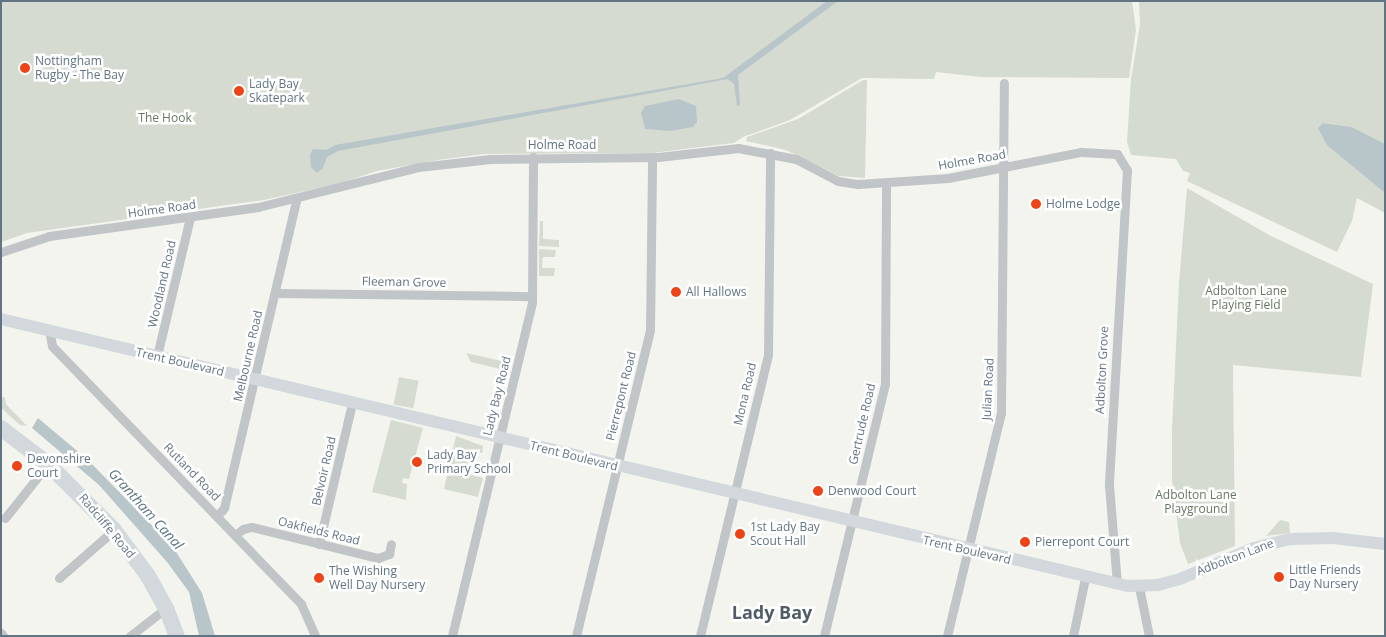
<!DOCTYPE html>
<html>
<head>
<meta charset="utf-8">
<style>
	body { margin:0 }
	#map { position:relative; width:1386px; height:637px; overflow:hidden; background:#f4f4ef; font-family:"Open Sans",sans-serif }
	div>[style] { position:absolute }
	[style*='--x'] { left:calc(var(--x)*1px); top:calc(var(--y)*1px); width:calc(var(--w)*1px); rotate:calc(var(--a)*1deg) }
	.green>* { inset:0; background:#d5dbd0; transform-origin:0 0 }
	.water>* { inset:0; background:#b8c6ca }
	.street>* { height:9px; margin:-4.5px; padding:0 4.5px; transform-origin:4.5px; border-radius:4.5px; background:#c1c5c8 }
	.secondary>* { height:12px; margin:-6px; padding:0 6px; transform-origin:6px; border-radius:6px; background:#d2d8dc }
	.highway>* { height:16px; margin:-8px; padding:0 8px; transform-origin:8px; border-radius:8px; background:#d2d8dc }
	.dots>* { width:14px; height:14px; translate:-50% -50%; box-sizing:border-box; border:2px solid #fff; border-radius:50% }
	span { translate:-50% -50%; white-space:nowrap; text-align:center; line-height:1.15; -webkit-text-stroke:5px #fff; paint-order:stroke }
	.poi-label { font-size:12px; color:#617482 }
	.left { translate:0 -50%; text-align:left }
	.park-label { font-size:12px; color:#667960 }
	.street-label { font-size:12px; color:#617482 }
	.water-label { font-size:14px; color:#5d7780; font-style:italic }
	.district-label { font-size:18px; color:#505d67; font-weight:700 }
	.frame { position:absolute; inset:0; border:2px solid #617482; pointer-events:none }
</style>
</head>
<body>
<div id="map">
	<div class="green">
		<div style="clip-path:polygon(1px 1px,1132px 1px,1136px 30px,1129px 78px,980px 77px,936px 72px,934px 79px,862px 78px,790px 120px,743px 137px,734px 143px,652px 153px,484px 154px,438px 160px,377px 171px,341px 183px,264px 200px,27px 233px,1px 242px)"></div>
		<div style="clip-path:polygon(1139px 1px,1385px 1px,1385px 144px,1352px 127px,1323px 123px,1358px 170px,1385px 193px,1385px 213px,1357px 198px,1352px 221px,1337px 252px,1187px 181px,1190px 173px,1183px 171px,1176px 159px,1131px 155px,1127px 142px,1131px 79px,1140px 25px)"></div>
		<div style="clip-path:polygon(863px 80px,867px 80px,865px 178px,839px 176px,786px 150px,746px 141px,747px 137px,798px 119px)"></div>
		<div style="clip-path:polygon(1187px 188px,1271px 236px,1373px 284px,1361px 377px,1233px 365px,1235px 546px,1188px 564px,1180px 543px,1172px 480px,1172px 429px,1179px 283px)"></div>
		<div style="clip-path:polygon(540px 221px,543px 221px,543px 239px,559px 240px,559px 247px,539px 246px)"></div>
		<div style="clip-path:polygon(539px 249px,556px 250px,555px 257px,543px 257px,542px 268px,555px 268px,554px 276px,539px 276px)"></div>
		<div style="clip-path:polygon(466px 353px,506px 362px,504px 370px,471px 362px)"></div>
		<div style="left:399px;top:377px;width:20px;height:28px;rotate:11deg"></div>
		<div style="clip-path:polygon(5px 397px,6px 404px,27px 426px,20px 425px,1px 408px,1px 398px)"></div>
		<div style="clip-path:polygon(391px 420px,423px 428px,409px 479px,403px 478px,402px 483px,407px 484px,406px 500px,372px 492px)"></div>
		<div style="clip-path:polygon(456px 436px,483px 446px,482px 453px,468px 450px,466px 461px,471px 463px,467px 474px,483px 478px,478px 497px,444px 489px)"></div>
		<div style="clip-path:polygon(1280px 520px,1289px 522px,1290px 533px,1266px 536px)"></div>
	</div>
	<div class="water">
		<div style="clip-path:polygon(827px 1px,838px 1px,738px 75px,740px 105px,737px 106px,734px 84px,728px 79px,338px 151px,327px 157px,323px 168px,317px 173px,311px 167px,310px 155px,313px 149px,326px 150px,335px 145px,723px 78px)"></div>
		<div style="clip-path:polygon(679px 99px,696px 106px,697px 122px,693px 127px,670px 131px,645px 129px,641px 113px,645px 106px)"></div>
		<div style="clip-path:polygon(1323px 123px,1352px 127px,1385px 144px,1385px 193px,1327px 145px,1318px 128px)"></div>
		<div style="clip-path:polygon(38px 418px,88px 460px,173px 547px,202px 593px,215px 636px,199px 636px,189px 592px,167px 562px,99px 485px,32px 428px)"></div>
	</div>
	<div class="street">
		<div style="--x:1;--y:252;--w:51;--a:-18.4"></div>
		<div style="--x:49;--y:236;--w:211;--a:-7.9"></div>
		<div style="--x:258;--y:207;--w:165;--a:-14"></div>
		<div style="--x:418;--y:167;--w:73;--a:-6.3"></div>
		<div style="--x:491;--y:159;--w:167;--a:-0.7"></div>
		<div style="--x:658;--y:157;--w:81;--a:-6.4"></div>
		<div style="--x:738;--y:148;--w:59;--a:10.7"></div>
		<div style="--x:796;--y:159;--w:47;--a:27.6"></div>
		<div style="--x:838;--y:181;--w:20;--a:9"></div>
		<div style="--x:858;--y:184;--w:90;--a:-3.8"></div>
		<div style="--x:948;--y:178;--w:136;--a:-11.1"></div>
		<div style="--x:1081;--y:152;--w:36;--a:3"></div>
		<div style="--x:1117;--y:154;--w:19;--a:58"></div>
		<div style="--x:1127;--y:170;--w:316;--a:93.3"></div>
		<div style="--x:1109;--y:485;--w:99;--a:85.4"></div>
		<div style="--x:275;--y:293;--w:257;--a:0.7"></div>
		<div style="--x:49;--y:330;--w:16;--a:79"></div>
		<div style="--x:52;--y:346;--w:359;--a:46"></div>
		<div style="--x:301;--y:604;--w:35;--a:66"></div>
		<div style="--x:157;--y:356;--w:142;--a:-76.6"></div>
		<div style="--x:217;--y:516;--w:11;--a:-49"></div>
		<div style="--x:224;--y:508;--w:316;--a:-76.8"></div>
		<div style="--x:5;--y:518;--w:69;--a:-51.5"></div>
		<div style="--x:235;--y:535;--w:10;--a:-37"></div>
		<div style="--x:243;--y:529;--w:9;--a:-13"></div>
		<div style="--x:252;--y:527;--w:130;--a:13.8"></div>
		<div style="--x:378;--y:558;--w:12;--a:-20"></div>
		<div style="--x:389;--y:554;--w:10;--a:-79"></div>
		<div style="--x:319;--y:544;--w:145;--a:-76.8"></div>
		<div style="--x:59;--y:578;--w:73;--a:-41.1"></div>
		<div style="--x:1139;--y:587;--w:50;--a:78.5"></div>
		<div style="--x:1;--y:633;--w:4;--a:56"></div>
		<div style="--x:130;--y:636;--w:46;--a:-37.9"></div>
		<div style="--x:452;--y:636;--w:343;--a:-76.5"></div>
		<div style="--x:532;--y:302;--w:145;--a:-89.6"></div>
		<div style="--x:576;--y:636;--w:315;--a:-76.4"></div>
		<div style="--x:650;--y:330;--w:173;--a:-89.3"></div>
		<div style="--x:700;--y:636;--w:289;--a:-76.4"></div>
		<div style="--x:768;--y:355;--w:202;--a:-89.4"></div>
		<div style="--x:824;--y:636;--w:259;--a:-76.4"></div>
		<div style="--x:885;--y:384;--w:201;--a:-89.7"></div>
		<div style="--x:947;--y:636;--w:229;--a:-76.4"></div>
		<div style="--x:1001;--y:413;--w:330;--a:-89.5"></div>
		<div style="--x:1073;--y:636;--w:59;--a:-78.3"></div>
	</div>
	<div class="secondary">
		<div style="--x:1;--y:319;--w:1158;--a:13.33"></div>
		<div style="--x:1128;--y:586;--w:30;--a:-2"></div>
		<div style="--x:1158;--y:585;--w:23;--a:-15"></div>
		<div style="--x:1180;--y:579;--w:80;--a:-22.7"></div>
		<div style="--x:1254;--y:548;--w:37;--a:-14"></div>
		<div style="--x:1290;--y:539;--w:43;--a:-1.3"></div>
		<div style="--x:1333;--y:538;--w:52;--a:6.6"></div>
	</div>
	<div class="highway">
		<div style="--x:1;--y:428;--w:59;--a:37.5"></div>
		<div style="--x:48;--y:464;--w:93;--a:45"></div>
		<div style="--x:114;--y:530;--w:57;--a:53.5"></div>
		<div style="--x:148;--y:576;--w:37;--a:61"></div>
		<div style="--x:166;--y:608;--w:30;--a:69"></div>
	</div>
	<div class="dots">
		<div style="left:25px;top:68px;background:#ec4317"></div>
		<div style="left:239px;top:91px;background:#ec4317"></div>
		<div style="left:1036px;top:204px;background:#ec4317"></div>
		<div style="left:676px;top:292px;background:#ec4317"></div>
		<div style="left:417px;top:462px;background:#ec4317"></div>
		<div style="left:17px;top:466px;background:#ec4317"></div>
		<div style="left:818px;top:491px;background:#ec4317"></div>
		<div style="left:740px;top:534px;background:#ec4317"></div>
		<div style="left:1025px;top:542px;background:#ec4317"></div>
		<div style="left:1279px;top:577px;background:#ec4317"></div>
		<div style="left:319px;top:578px;background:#ec4317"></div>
	</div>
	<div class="poi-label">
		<span class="left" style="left:35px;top:68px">Nottingham<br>Rugby - The Bay</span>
		<span class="left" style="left:249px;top:91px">Lady Bay<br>Skatepark</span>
		<span class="left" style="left:1046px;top:204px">Holme Lodge</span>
		<span class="left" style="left:686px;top:292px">All Hallows</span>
		<span class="left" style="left:427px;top:462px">Lady Bay<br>Primary School</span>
		<span class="left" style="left:27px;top:466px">Devonshire<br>Court</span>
		<span class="left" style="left:828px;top:491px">Denwood Court</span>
		<span class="left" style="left:750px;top:534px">1st Lady Bay<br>Scout Hall</span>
		<span class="left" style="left:1035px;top:542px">Pierrepont Court</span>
		<span class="left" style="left:1289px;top:577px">Little Friends<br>Day Nursery</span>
		<span class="left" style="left:329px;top:578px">The Wishing<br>Well Day Nursery</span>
	</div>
	<div class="park-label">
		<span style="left:165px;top:118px">The Hook</span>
		<span style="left:1246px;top:298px">Adbolton Lane<br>Playing Field</span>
		<span style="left:1196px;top:502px">Adbolton Lane<br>Playground</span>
	</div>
	<div class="street-label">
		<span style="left:562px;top:145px">Holme Road</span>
		<span style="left:972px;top:160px;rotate:-10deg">Holme Road</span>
		<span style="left:162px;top:209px;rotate:-8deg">Holme Road</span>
		<span style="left:404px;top:282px;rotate:1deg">Fleeman Grove</span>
		<span style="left:162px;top:284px;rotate:-77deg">Woodland Road</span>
		<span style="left:248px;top:356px;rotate:-77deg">Melbourne Road</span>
		<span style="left:180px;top:362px;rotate:13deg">Trent Boulevard</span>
		<span style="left:1102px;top:370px;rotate:-87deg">Adbolton Grove</span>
		<span style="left:988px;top:389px;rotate:-87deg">Julian Road</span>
		<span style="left:745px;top:394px;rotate:-77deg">Mona Road</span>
		<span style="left:497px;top:396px;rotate:-76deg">Lady Bay Road</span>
		<span style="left:621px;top:396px;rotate:-76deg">Pierrepont Road</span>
		<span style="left:862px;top:424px;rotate:-77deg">Gertrude Road</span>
		<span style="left:574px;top:456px;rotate:14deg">Trent Boulevard</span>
		<span style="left:324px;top:471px;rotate:-77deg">Belvoir Road</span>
		<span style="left:192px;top:472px;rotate:46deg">Rutland Road</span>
		<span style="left:107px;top:526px;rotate:50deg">Radcliffe Road</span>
		<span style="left:319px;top:531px;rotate:14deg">Oakfields Road</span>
		<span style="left:967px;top:550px;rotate:13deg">Trent Boulevard</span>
		<span style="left:1235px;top:557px;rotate:-21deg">Adbolton Lane</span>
	</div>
	<div class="water-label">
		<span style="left:146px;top:509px;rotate:48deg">Grantham Canal</span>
	</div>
	<div class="district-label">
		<span style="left:772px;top:612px">Lady Bay</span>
	</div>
	<div class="frame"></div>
</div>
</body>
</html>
